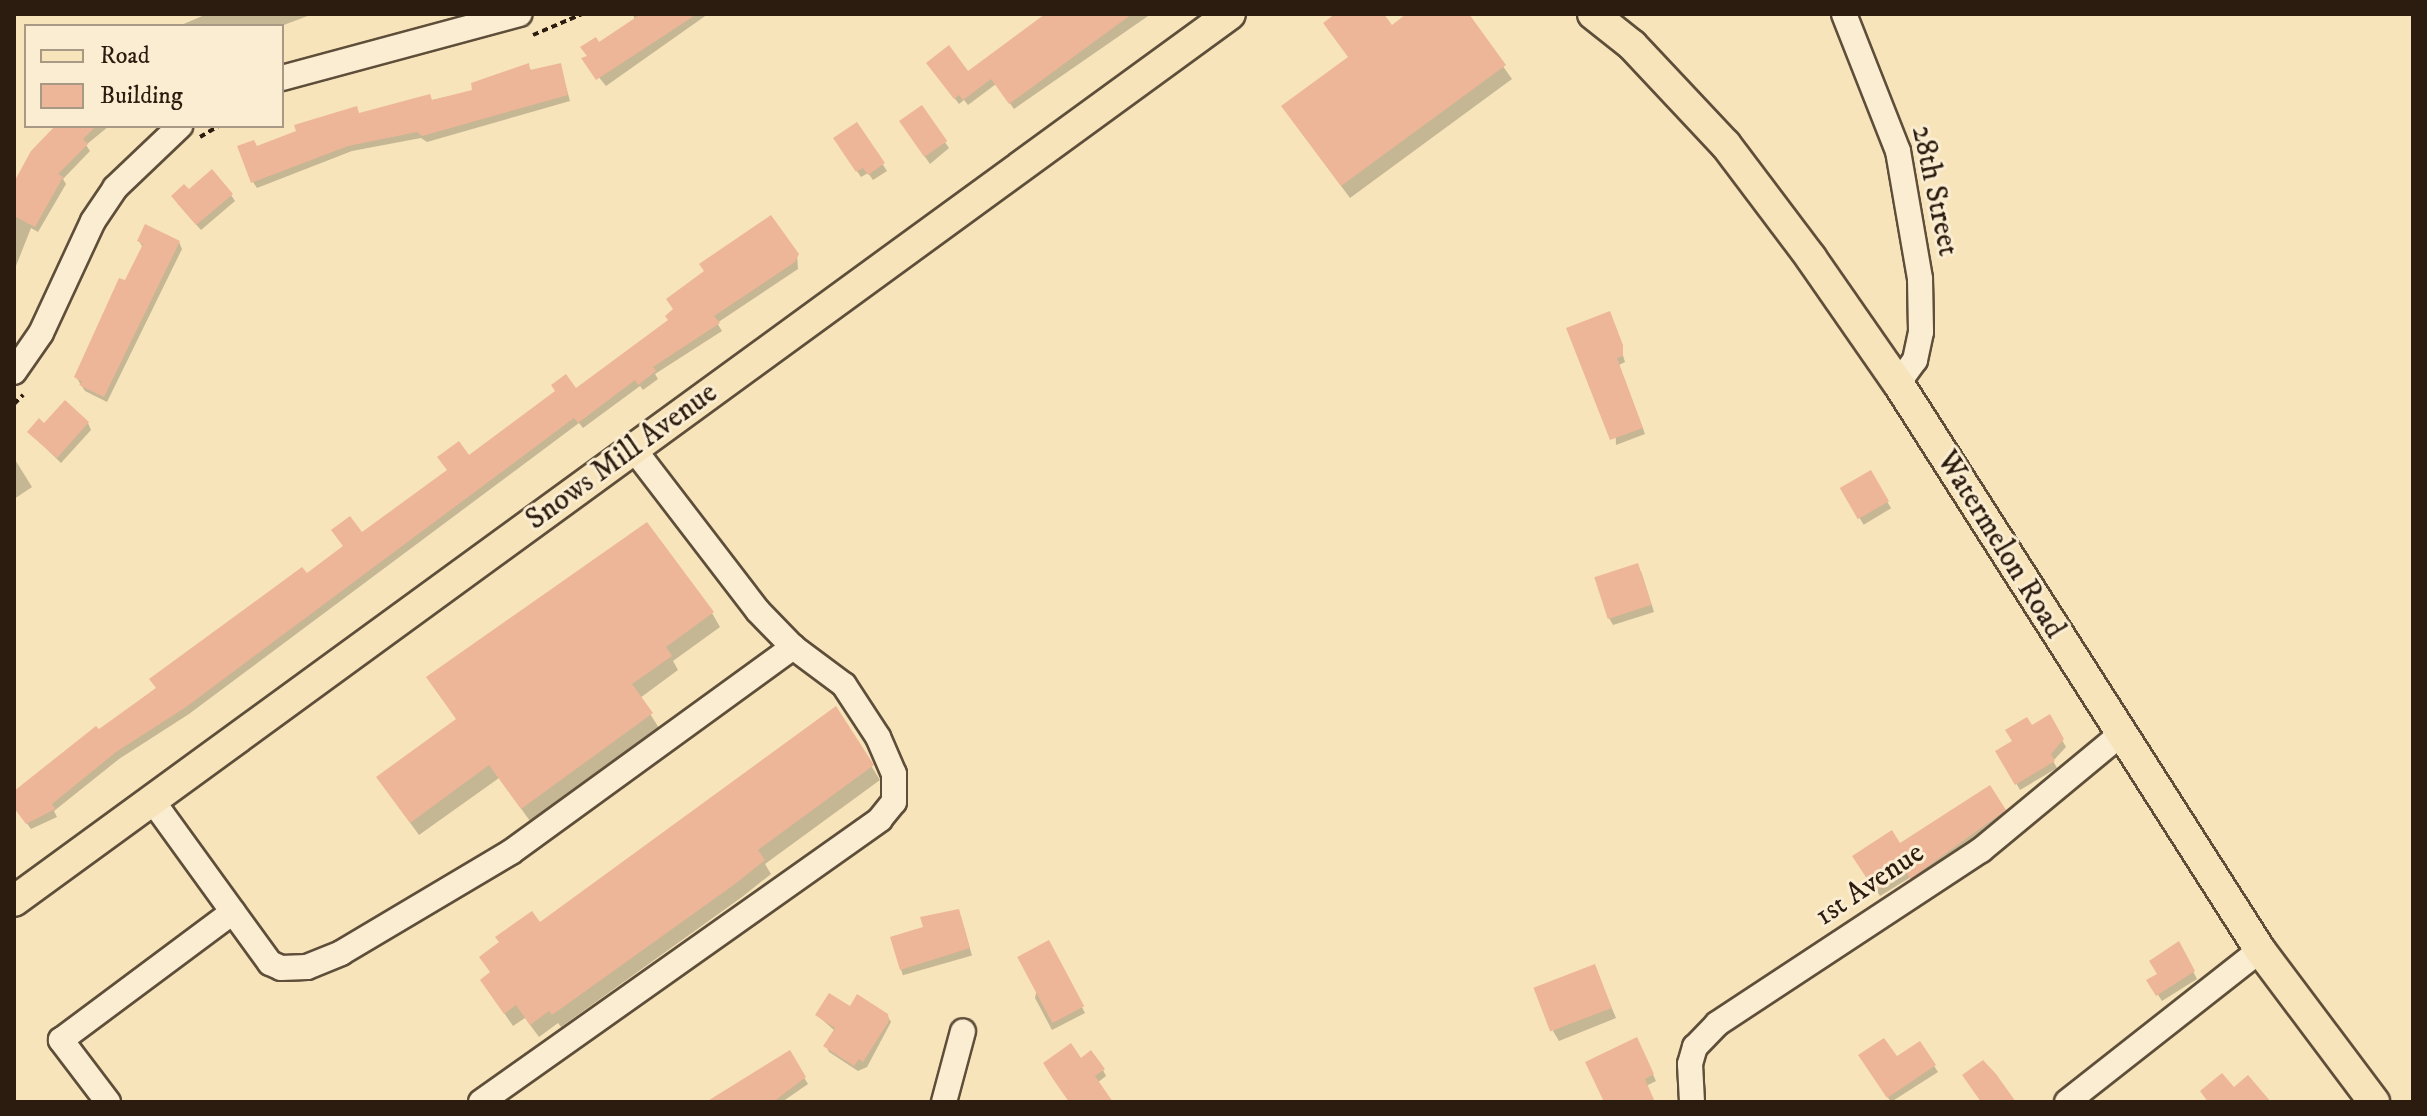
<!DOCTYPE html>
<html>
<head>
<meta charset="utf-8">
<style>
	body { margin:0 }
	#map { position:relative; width:2427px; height:1116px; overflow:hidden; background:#f7e4ba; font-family:"IM FELL DW Pica",serif }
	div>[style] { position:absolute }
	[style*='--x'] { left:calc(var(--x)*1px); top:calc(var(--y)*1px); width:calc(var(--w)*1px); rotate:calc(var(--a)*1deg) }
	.shadow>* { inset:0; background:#0003; transform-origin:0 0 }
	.building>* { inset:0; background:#eeb698; transform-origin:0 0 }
	.path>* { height:4px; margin-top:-2px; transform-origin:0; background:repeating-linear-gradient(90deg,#2b1c0f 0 6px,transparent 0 10px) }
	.roads { filter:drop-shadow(2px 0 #5e4e3a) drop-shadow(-2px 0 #5e4e3a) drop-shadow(0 2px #5e4e3a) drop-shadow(0 -2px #5e4e3a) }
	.minor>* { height:24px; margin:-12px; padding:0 12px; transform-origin:12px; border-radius:12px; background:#faedd2 }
	.major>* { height:30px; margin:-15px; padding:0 15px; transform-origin:15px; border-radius:15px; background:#f7e4ba }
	span { translate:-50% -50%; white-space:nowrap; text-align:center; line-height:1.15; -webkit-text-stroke:6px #faedd2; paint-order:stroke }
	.street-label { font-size:30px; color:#2b1c0f }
	.frame { position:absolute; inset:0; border:16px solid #2b1c0f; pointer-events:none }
	.legend { position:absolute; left:24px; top:24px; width:260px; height:104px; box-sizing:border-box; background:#faedd2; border:2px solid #a79984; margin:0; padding:10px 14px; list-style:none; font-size:24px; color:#2b1c0f }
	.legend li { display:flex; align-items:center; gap:16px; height:40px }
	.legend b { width:40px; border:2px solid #a79984 }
</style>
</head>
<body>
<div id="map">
	<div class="shadow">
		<div style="clip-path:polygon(207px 14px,313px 14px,281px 26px,179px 26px)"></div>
		<div style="clip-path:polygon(708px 14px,606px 86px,584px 59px,635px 21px,633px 14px)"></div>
		<div style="clip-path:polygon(1047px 14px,1151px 14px,1014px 109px,996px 84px,968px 105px,964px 100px,959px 104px,933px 70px,968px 74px)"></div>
		<div style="clip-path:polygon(1338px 14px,1382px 14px,1391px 27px,1410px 14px,1466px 14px,1512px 79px,1350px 198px,1292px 120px,1349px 58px)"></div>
		<div style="clip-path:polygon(528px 65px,532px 72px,560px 65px,570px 101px,427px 142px,421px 138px,352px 151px,257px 188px,253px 182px,257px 148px,360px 115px,475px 91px)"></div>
		<div style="clip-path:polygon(921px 108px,949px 148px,930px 164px,905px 128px)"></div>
		<div style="clip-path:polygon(857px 125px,887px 171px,873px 180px,868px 173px,861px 177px,839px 145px)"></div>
		<div style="clip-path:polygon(57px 126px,109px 126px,86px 145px,90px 151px,63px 179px,66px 184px,38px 232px,31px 228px,14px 271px,14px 191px)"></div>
		<div style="clip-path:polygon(189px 192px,231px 195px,235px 201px,201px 230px,177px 203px)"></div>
		<div style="clip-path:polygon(139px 241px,179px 242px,182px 249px,107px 402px,85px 391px,76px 377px,143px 248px)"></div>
		<div style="clip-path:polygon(797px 255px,798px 269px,717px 323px,722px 331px,655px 374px,658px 379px,643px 390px,640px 386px,583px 428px,579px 423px,189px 714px,119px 759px,54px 811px,57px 817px,31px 829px,14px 806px,14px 793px,469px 458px)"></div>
		<div style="clip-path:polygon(1612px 319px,1625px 362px,1619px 365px,1645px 434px,1616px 445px)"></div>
		<div style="clip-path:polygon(88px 423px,91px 430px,61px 463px,29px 432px)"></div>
		<div style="clip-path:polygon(14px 458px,32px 487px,14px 499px)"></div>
		<div style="left:1870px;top:473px;width:41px;height:32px;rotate:59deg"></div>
		<div style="clip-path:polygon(1641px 571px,1654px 612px,1613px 625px,1609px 618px)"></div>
		<div style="clip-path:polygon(712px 613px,720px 627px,673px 661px,678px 670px,640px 698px,659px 728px,530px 821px,499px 778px,419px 835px,387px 791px)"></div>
		<div style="clip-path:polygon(836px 709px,880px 780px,765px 864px,771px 874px,742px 897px,561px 1027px,558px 1023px,539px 1037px,525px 1018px,513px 1026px,482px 981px,540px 925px)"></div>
		<div style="clip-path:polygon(2049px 717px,2066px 747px,2053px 761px,2057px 768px,2020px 790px,1998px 751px)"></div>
		<div style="clip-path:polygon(1989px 788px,2007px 817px,1915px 884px,1911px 877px,1880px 896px,1855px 856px,1899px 845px)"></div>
		<div style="left:961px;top:917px;width:40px;height:72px;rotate:74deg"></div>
		<div style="clip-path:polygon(1048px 943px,1085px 1013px,1052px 1030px,1035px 998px)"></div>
		<div style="clip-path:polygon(2179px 944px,2197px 979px,2162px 1001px,2149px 981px,2159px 975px)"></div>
		<div style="clip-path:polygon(1594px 966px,1616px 1018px,1559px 1041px,1553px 1031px)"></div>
		<div style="clip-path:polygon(850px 1009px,887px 1015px,891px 1022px,867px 1067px,858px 1071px,829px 1052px,826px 1046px,835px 1031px,817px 1015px)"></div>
		<div style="clip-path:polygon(1920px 1044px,1938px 1072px,1891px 1102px,1864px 1062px,1897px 1059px)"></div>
		<div style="clip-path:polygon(1640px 1046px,1656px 1081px,1646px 1086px,1654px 1102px,1606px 1102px)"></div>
		<div style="clip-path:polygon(789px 1053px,808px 1084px,782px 1102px,727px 1102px)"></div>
		<div style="clip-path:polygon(1081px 1061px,1103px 1070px,1106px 1076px,1097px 1083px,1110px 1102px,1071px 1102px)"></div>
	</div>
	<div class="building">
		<div style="clip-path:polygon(641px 14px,697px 14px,596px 80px,581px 58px,587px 56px,580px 47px,596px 37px,599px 42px)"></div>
		<div style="clip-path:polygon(1045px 14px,1132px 14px,1009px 104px,991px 79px,963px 100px,959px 95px,954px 99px,926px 63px,949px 45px,968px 71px)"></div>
		<div style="clip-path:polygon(1335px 14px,1384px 14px,1392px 25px,1406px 14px,1469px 14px,1506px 65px,1341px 186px,1281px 106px,1348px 57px,1323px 23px)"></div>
		<div style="clip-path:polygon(529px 63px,530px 70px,561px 63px,568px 95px,422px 136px,417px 132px,348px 146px,251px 183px,237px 146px,254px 140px,257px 146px,296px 131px,294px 125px,357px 106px,359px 113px,430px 94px,432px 100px,472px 90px,471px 83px)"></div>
		<div style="left:922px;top:105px;width:44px;height:28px;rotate:55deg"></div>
		<div style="clip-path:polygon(857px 122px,885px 163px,868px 175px,863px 168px,856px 172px,833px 138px)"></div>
		<div style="clip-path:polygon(55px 126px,96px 126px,83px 139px,88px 144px,58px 174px,63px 177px,35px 227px,14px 216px,14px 182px,31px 151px)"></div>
		<div style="clip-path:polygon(212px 169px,233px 194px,196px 225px,171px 196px,184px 184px,189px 189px)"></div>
		<div style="clip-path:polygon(771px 215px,799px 254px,795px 262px,714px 316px,720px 323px,653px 367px,656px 371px,638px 385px,635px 380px,578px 423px,574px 418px,186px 707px,116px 752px,52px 804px,55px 809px,26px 824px,14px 808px,14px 791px,96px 726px,99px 729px,156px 688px,149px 679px,302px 567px,307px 573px,343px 546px,331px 530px,350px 516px,362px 532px,447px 470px,437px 457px,459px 441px,469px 455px,555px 391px,551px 385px,566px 374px,576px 388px,668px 320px,665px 316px,673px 309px,666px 299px,704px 271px,699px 264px)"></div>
		<div style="clip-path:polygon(145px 224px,180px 241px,104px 397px,79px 385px,82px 382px,74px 377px,119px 278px,125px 280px,143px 244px,137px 241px)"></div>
		<div style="clip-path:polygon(1610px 311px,1623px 345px,1623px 356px,1617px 358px,1643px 428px,1610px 440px,1566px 328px)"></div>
		<div style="clip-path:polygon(65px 400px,89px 422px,57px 458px,27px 432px,39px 418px,44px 423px)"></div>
		<div style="left:1871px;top:470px;width:36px;height:36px;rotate:60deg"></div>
		<div style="clip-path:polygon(647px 522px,714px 612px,666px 647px,672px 656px,632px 684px,653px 713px,521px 809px,489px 765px,410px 823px,376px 777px,456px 719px,426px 677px)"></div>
		<div style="left:1638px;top:563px;width:44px;height:46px;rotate:72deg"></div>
		<div style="clip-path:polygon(836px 706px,874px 765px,758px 850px,765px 860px,735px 884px,552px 1015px,549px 1011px,530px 1025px,516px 1005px,504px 1014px,480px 980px,490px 972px,479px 957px,499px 942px,495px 937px,532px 911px,540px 922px)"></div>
		<div style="clip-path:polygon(2050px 714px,2064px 739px,2051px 754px,2055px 761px,2015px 785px,1995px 751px,2012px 741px,2005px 730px,2027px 717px,2032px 725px)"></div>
		<div style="clip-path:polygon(1990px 785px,2006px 810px,1910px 879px,1906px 872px,1875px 891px,1852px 856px,1892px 830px,1900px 843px)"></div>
		<div style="clip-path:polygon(959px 909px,970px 948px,900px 970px,890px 937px,923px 927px,920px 917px)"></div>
		<div style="left:1049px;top:940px;width:75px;height:36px;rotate:62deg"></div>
		<div style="clip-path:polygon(2179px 941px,2195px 971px,2156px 996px,2146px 980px,2157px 974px,2149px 961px)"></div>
		<div style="left:1595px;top:964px;width:47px;height:66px;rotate:69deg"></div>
		<div style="clip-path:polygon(829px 993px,850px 1006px,857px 994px,888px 1014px,889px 1021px,863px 1062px,859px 1059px,854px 1066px,823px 1046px,835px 1028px,815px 1015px)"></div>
		<div style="clip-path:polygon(1637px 1037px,1654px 1074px,1645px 1079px,1655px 1102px,1604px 1102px,1585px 1062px)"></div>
		<div style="clip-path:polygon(1884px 1038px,1897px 1056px,1920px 1041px,1936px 1065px,1887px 1098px,1858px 1055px)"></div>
		<div style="clip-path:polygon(1071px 1043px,1081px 1058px,1091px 1050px,1105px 1069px,1095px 1076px,1113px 1102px,1069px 1102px,1053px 1079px,1043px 1063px)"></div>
		<div style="clip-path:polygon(790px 1050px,806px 1077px,773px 1102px,706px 1102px)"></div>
		<div style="clip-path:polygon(1983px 1060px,1996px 1074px,2016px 1102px,1981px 1102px,1962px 1075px)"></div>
		<div style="clip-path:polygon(2222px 1073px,2234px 1087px,2248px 1075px,2271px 1102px,2208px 1102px,2200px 1091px)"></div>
	</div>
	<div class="path">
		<div style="--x:533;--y:35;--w:53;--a:-23.2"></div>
		<div style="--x:200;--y:137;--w:21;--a:-31"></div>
		<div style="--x:14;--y:404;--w:13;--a:-45"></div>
	</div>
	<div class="roads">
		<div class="minor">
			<div style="--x:1844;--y:14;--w:147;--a:68.5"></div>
			<div style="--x:1898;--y:151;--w:130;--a:80.2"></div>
			<div style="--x:1920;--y:279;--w:53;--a:88.9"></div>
			<div style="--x:1921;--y:332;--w:29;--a:102"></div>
			<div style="--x:1915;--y:360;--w:29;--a:126"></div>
			<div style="--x:282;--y:78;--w:246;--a:-15.1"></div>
			<div style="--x:14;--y:372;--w:47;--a:-55.3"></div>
			<div style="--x:41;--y:333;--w:123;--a:-65.1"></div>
			<div style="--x:93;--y:221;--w:40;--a:-56"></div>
			<div style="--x:115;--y:188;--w:90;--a:-43.6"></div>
			<div style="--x:233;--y:912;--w:63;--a:54"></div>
			<div style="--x:270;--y:963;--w:12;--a:24"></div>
			<div style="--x:281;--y:968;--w:26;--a:-2"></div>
			<div style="--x:307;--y:967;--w:37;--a:-22"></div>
			<div style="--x:341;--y:953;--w:198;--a:-30.7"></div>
			<div style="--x:511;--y:852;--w:349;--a:-36"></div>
			<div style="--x:108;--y:1102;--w:78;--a:-127.2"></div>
			<div style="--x:61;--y:1040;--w:214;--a:-36.7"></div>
			<div style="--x:233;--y:912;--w:138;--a:-125.9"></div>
			<div style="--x:481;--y:1102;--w:489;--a:-35.3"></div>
			<div style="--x:880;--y:819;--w:22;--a:-51"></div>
			<div style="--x:894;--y:802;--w:28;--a:-90"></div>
			<div style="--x:894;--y:774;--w:40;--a:-113.4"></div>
			<div style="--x:878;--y:737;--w:62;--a:-123.2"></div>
			<div style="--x:844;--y:685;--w:64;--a:-143.3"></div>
			<div style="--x:793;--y:647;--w:50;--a:-134.2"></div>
			<div style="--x:758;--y:611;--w:205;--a:-127.5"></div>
			<div style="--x:944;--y:1102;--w:73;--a:-75"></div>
			<div style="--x:1692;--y:1102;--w:38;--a:-93"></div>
			<div style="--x:1690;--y:1064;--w:18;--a:-74"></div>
			<div style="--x:1695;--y:1047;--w:32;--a:-46"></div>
			<div style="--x:1717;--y:1024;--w:316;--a:-33.4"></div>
			<div style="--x:1981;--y:850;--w:180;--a:-39.6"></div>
			<div style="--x:2067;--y:1102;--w:246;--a:-38.2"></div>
		</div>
		<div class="major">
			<div style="--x:1593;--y:14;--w:50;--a:38.5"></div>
			<div style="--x:1632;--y:45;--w:137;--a:46.8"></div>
			<div style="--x:1726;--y:145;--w:141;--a:53"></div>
			<div style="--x:1811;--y:258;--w:152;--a:55.2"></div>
			<div style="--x:1898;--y:383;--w:673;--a:57.44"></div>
			<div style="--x:2260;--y:950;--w:190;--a:53.1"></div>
			<div style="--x:14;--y:901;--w:1505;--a:-36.11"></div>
		</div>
	</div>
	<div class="street-label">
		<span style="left:1934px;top:191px;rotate:78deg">28th Street</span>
		<span style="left:622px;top:457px;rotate:-36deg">Snows Mill Avenue</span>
		<span style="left:2000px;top:545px;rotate:58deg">Watermelon Road</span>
		<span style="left:1870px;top:885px;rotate:-34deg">1st Avenue</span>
	</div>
	<div class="frame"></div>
	<ul class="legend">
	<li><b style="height:10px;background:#f7e4ba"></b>Road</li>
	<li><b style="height:22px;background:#eeb698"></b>Building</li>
	</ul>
</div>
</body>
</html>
